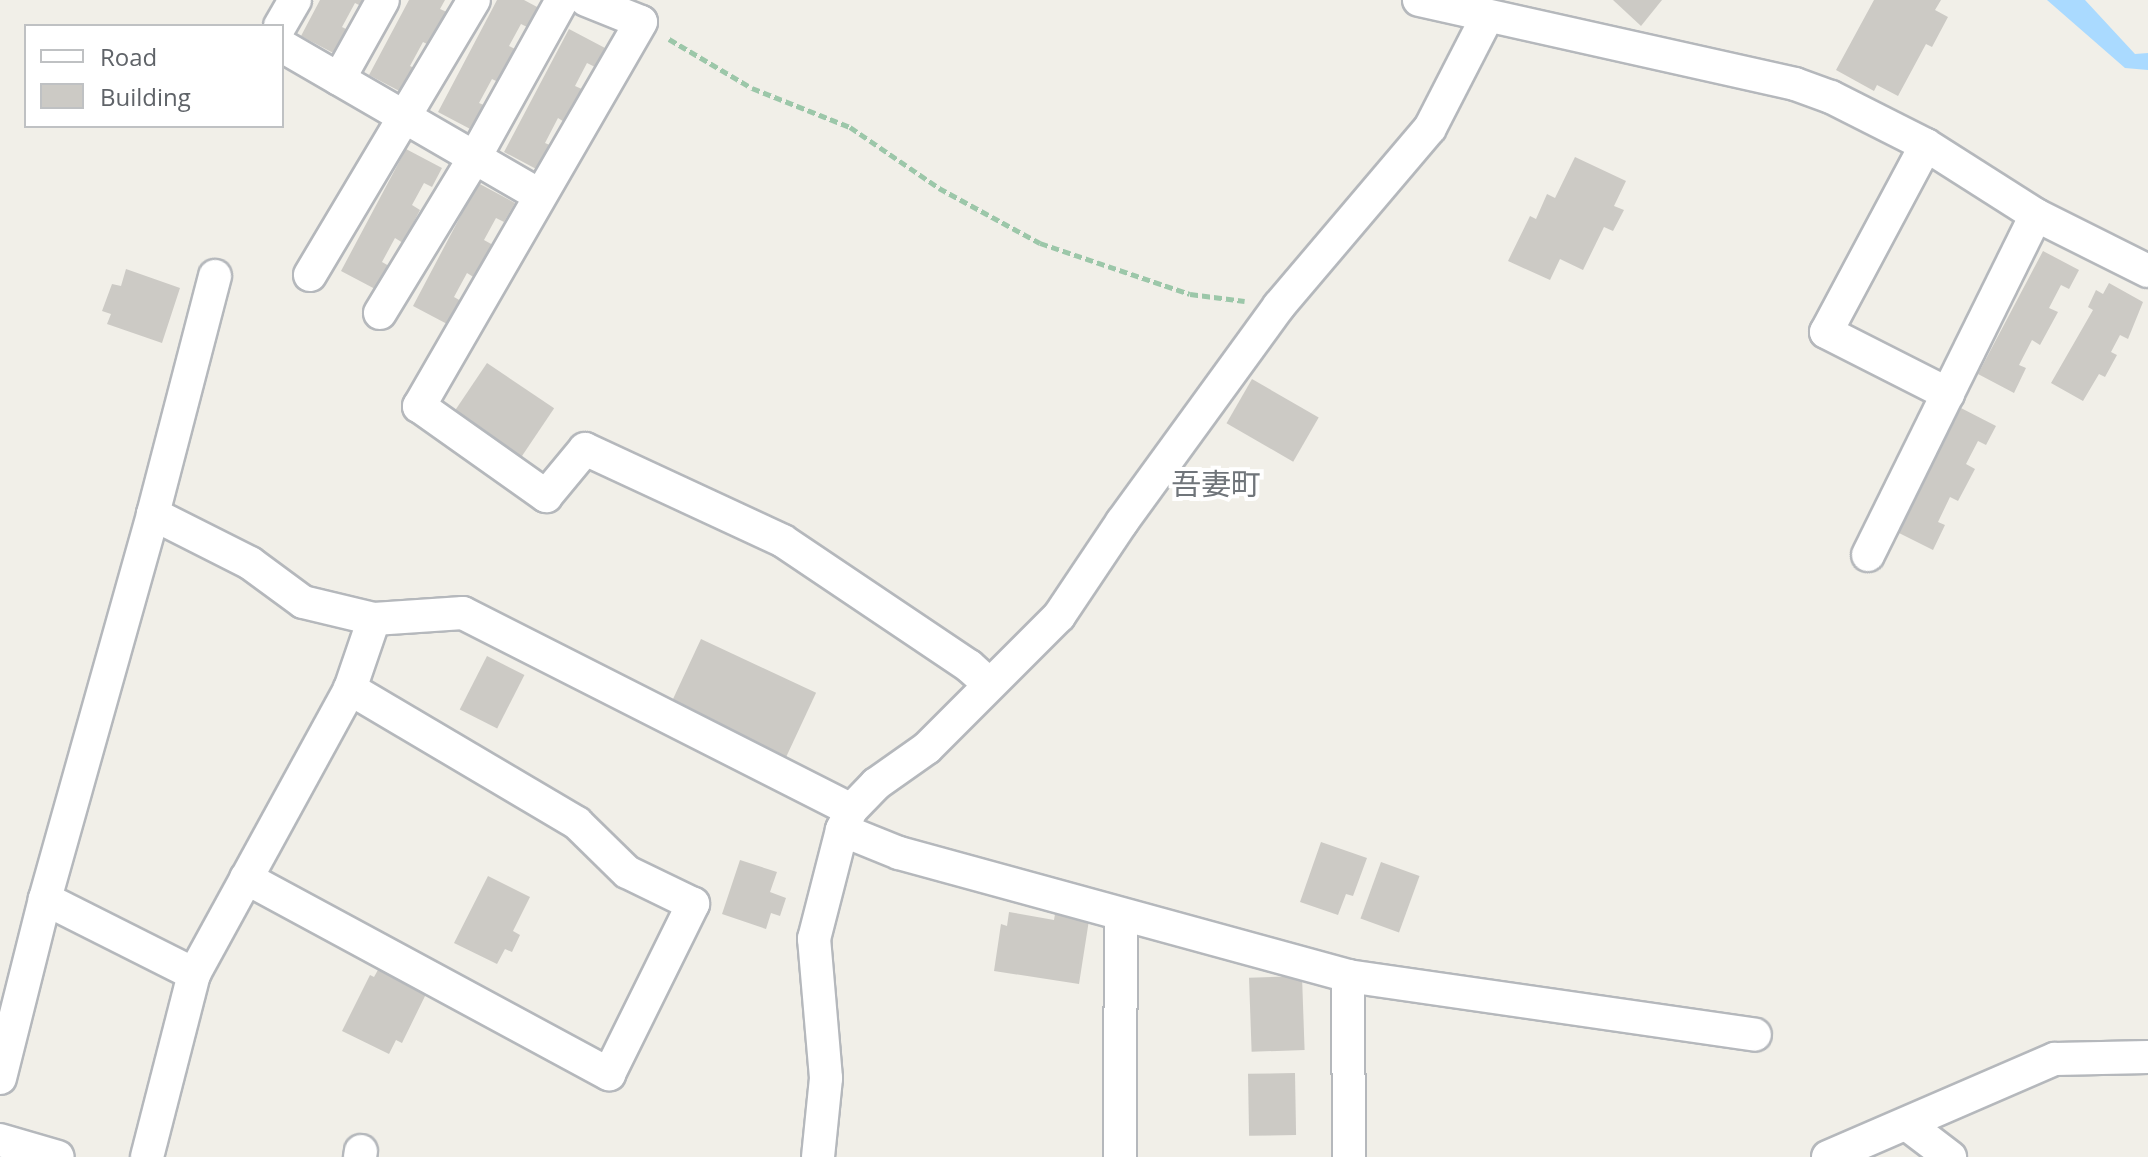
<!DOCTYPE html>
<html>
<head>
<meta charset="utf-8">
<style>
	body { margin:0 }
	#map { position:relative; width:2148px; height:1157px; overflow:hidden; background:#f1efe8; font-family:"Open Sans","Noto Sans JP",sans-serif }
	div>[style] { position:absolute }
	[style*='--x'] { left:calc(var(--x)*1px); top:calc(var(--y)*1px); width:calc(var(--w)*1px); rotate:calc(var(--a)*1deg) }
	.water>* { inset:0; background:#aadaff }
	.building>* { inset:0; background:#cccac5; transform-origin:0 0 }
	.path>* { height:5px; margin-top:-2.5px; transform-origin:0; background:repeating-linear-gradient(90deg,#9cc7a9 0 8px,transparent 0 12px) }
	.roads { filter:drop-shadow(2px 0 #b5b8bc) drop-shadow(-2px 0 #b5b8bc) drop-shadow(0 2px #b5b8bc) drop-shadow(0 -2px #b5b8bc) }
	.minor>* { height:32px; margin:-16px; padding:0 16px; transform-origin:16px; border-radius:16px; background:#fff }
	span { translate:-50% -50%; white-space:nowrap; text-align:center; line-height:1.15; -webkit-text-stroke:8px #fff; paint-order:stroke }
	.neighbourhood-label { font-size:30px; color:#70757a }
	.legend { position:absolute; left:24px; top:24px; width:260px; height:104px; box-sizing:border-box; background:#fff; border:2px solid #bfc1c3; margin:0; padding:10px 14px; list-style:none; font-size:24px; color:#5f6368 }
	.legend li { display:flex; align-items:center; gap:16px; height:40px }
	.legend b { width:40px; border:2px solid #bfc1c3 }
</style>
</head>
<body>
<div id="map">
	<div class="water">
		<div style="clip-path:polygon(2047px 0,2085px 0,2135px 54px,2148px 53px,2148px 70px,2125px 68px)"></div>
	</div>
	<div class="building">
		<div style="clip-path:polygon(320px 0,367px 0,363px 7px,355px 3px,342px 27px,350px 31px,337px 55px,301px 36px)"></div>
		<div style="clip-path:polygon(409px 0,445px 0,440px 9px,449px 13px,431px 46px,423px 42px,410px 66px,418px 70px,405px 94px,369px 75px)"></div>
		<div style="clip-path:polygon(497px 0,524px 0,539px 8px,529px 28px,521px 24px,509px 46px,517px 50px,500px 83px,492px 79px,479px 103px,486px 106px,474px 131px,438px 112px)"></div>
		<div style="clip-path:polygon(1613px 0,1662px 0,1641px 26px)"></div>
		<div style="clip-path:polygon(1874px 0,1941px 0,1935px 10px,1948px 17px,1932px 47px,1926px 44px,1898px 96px,1877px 85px,1874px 91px,1836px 70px)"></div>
		<div style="clip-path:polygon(569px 29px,605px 48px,595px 67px,587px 63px,575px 86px,584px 90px,566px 123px,558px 118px,545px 143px,552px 146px,540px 171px,504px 152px)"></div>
		<div style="clip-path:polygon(406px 149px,442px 168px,432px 187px,424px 183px,412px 205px,420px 210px,403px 243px,395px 238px,382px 262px,389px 266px,377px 290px,341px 271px)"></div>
		<div style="clip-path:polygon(1575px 157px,1626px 181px,1614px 206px,1624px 210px,1613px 231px,1604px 227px,1583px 270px,1560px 259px,1550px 280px,1508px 261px,1530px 216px,1536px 219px,1547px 194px,1555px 198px)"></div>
		<div style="clip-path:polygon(478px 183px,515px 203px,504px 222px,496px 218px,484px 240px,493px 245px,475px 278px,467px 273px,454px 297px,461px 301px,449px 325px,413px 306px)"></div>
		<div style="clip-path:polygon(2043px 251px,2079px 270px,2069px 289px,2061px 285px,2049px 308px,2058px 312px,2040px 345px,2032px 340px,2019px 365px,2026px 368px,2014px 393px,1978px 374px)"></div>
		<div style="clip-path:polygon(126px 269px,180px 288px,162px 343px,107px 324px,111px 314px,102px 311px,112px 284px,121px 286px)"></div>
		<div style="clip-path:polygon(2109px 283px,2143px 302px,2128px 339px,2120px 335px,2111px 352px,2117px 355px,2105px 377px,2099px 374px,2083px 401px,2051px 383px,2093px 310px,2088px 307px,2096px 290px,2103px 294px)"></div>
		<div style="left:487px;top:363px;width:81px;height:59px;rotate:34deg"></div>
		<div style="left:1252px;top:379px;width:77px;height:51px;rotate:30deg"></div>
		<div style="clip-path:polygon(1959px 407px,1996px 426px,1986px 445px,1978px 441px,1966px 464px,1975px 469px,1958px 501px,1950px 497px,1938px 522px,1945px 525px,1933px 550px,1897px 532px)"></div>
		<div style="left:701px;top:639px;width:127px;height:72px;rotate:25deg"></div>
		<div style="left:487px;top:656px;width:42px;height:60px;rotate:27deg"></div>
		<div style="clip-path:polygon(1321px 842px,1367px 858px,1353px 896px,1346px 894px,1338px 915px,1300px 902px)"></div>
		<div style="clip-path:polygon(740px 860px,777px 872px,770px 892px,786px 898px,780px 916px,771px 913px,766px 929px,722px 914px)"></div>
		<div style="left:1381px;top:862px;width:41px;height:60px;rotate:20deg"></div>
		<div style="clip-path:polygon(488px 876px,530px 897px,513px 931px,520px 935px,512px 952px,505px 949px,497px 964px,454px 943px)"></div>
		<div style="clip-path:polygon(1009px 912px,1054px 920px,1055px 914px,1089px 920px,1079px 984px,994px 971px,1001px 924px,1007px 926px)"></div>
		<div style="clip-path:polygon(379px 968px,427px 992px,402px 1043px,396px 1040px,389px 1054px,342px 1031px,370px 975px,374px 977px)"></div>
		<div style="left:1302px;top:976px;width:74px;height:53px;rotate:88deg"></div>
		<div style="left:1295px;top:1073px;width:62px;height:47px;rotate:89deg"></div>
	</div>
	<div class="path">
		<div style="--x:669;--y:39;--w:96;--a:30.6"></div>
		<div style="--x:752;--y:88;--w:105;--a:21.7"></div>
		<div style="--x:850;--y:127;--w:108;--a:34.4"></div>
		<div style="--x:939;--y:188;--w:115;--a:28.6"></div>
		<div style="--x:1040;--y:243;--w:158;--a:18.8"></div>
		<div style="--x:1190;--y:294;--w:55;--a:7.3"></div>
	</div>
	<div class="roads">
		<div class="minor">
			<div style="--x:586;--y:0;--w:59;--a:21.8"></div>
			<div style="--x:641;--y:22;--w:444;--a:120"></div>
			<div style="--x:419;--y:406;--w:156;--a:35.3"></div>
			<div style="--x:546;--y:496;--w:61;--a:-50.3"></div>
			<div style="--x:585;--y:449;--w:218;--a:24.9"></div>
			<div style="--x:783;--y:541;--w:224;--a:33.9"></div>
			<div style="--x:969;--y:666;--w:27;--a:42"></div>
			<div style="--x:1419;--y:0;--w:385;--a:12.6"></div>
			<div style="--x:1795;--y:84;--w:38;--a:20"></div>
			<div style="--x:1831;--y:97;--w:106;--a:26.8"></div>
			<div style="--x:1926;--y:145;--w:130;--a:32.5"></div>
			<div style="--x:2036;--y:215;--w:125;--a:26.6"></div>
			<div style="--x:280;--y:26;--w:30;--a:-60"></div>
			<div style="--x:282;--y:46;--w:297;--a:30.1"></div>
			<div style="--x:339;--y:79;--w:90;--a:-60.9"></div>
			<div style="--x:1926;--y:145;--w:212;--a:118.1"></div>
			<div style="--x:1826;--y:332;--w:137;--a:26.9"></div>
			<div style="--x:310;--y:275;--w:320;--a:-59.2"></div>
			<div style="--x:380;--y:313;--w:183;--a:-58.7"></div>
			<div style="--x:475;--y:157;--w:179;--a:-61"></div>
			<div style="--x:153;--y:514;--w:109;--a:26.8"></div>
			<div style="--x:250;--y:563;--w:66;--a:36.3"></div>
			<div style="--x:303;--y:602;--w:73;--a:13.5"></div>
			<div style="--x:1868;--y:555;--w:379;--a:-63.7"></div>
			<div style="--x:842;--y:830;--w:61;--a:22"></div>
			<div style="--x:899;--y:853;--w:466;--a:15.3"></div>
			<div style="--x:1348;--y:976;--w:411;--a:8.2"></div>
			<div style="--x:246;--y:878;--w:413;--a:28.4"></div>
			<div style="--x:609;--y:1074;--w:190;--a:-63.7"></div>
			<div style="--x:693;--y:904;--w:73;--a:-154.1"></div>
			<div style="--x:627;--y:872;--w:70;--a:-135.6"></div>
			<div style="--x:577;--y:823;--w:264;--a:-149.4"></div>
			<div style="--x:45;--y:899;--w:167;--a:26.7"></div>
			<div style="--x:1348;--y:976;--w:181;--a:89.7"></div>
			<div style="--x:0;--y:1078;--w:185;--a:-75.9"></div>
			<div style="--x:45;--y:899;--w:400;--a:-74.3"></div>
			<div style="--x:153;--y:514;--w:246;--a:-75.4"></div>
			<div style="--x:1908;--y:1125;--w:53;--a:37.3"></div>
			<div style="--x:0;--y:1140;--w:60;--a:16.3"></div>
			<div style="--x:147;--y:1157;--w:189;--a:-75.6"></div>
			<div style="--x:194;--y:974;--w:325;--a:-61.3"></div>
			<div style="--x:350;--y:689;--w:74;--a:-71.1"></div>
			<div style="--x:374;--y:619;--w:89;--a:-3.9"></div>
			<div style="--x:463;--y:613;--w:435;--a:26.9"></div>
			<div style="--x:360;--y:1157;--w:6;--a:-81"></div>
			<div style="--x:818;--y:1157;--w:79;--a:-84.2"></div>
			<div style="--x:826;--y:1078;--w:140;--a:-94.9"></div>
			<div style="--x:814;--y:939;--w:113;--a:-75.6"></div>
			<div style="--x:842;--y:830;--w:22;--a:-66"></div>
			<div style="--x:851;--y:810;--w:36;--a:-46"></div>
			<div style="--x:876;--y:784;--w:62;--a:-35.2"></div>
			<div style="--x:927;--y:748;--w:187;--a:-45"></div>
			<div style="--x:1059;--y:616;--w:113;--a:-56.2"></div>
			<div style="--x:1122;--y:522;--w:267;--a:-54"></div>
			<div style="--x:1279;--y:306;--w:233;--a:-49.7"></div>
			<div style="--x:1430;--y:128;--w:125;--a:-62.8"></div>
			<div style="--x:1120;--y:1157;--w:241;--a:-89.8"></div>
			<div style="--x:1828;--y:1157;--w:247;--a:-23.4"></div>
			<div style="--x:2055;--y:1059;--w:93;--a:-1.2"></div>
		</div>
	</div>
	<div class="neighbourhood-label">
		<span style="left:1216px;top:484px">吾妻町</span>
	</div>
	<ul class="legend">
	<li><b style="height:10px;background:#fff"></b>Road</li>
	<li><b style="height:22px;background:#cccac5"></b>Building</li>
	</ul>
</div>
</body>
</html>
